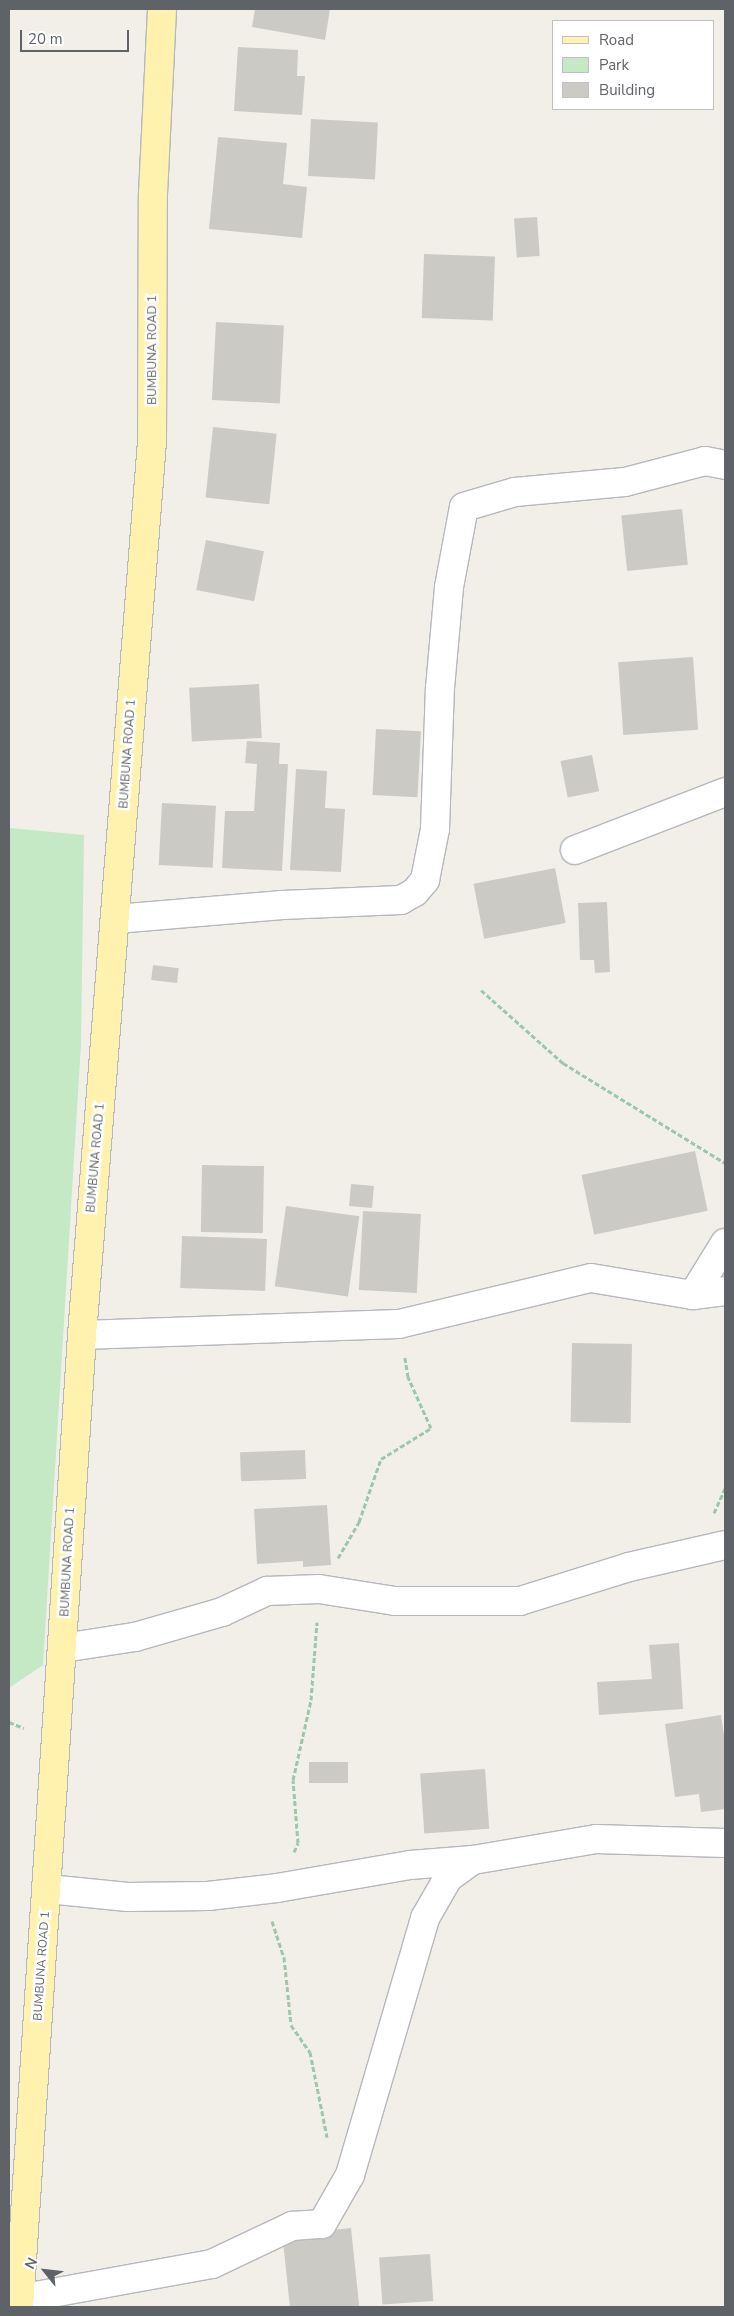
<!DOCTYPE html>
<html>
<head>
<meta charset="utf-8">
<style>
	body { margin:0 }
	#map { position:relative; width:734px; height:2316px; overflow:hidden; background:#f1efe8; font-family:"Nunito Sans",sans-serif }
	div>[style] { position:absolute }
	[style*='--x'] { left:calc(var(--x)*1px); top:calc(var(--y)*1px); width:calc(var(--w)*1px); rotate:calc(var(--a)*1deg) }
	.green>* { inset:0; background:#c5e8c5 }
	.building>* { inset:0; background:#cccac5; transform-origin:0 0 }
	.path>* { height:3px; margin-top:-1.5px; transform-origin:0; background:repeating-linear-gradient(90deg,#9cc7a9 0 5px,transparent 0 7.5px) }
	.roads { filter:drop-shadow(1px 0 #b5b8bc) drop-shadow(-1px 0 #b5b8bc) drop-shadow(0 1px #b5b8bc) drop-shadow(0 -1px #b5b8bc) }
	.minor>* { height:28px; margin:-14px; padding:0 14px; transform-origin:14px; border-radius:14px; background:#fff }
	.major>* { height:28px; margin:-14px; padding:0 14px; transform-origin:14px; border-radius:14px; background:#fff2af }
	span { translate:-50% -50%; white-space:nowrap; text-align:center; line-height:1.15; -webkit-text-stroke:5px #fff; paint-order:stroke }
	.street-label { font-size:12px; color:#5f6368 }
	.frame { position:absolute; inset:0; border:10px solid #5f6368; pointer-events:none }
	.legend { position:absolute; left:552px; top:20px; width:162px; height:90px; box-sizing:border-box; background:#fff; border:1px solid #bfc1c3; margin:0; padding:6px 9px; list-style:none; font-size:15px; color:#5f6368 }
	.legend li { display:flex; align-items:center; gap:10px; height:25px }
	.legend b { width:25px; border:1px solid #bfc1c3 }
	.north { position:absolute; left:20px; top:2246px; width:50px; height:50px; -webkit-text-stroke:4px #fff; paint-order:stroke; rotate:299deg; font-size:14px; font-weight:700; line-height:20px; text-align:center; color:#5f6368 }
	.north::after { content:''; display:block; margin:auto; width:18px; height:22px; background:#5f6368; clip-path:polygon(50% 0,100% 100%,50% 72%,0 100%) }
	.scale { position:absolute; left:20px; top:30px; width:109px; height:22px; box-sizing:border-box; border:2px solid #5f6368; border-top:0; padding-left:6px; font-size:15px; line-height:18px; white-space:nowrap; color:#5f6368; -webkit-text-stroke:4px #fff; paint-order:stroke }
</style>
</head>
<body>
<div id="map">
	<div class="green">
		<div style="clip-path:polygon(9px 828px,84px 835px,81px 1044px,43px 1665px,9px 1688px)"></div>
	</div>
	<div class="building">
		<div style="clip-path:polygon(255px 9px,330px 9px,325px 40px,252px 27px)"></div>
		<div style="clip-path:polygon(238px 47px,298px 50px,297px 76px,305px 76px,302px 115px,234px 111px)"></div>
		<div style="left:311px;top:119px;width:67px;height:57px;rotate:3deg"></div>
		<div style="clip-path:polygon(218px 137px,287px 143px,283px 184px,307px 187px,302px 238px,209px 229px)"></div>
		<div style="left:537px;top:217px;width:39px;height:23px;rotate:86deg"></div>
		<div style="left:424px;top:254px;width:71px;height:64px;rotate:2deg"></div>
		<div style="left:216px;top:322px;width:68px;height:78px;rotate:3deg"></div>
		<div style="left:213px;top:427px;width:64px;height:71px;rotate:6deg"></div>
		<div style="left:682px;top:509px;width:56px;height:61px;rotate:84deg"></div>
		<div style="left:206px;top:540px;width:59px;height:51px;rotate:11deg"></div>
		<div style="left:693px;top:657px;width:73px;height:75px;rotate:86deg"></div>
		<div style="left:259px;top:684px;width:54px;height:70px;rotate:87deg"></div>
		<div style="left:376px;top:729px;width:45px;height:66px;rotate:3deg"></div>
		<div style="clip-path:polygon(247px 741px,280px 743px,279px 764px,288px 764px,282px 871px,222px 868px,225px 811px,254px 811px,257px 764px,245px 763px)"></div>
		<div style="left:592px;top:755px;width:37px;height:32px;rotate:79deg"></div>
		<div style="clip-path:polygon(296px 769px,327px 771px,325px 808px,345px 809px,341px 872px,290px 870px)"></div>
		<div style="left:162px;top:803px;width:54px;height:62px;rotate:3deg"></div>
		<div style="left:555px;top:868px;width:56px;height:83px;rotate:79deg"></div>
		<div style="clip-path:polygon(607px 902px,610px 972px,595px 973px,594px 960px,580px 960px,578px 903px)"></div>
		<div style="left:153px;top:965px;width:26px;height:15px;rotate:7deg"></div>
		<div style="left:695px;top:1151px;width:61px;height:116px;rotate:78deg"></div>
		<div style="left:202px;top:1165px;width:62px;height:67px;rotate:1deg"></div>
		<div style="left:351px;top:1184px;width:23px;height:22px;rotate:5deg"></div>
		<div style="left:286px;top:1206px;width:74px;height:81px;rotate:8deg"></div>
		<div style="left:363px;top:1211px;width:58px;height:79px;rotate:3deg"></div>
		<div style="left:182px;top:1236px;width:85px;height:52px;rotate:2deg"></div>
		<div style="left:572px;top:1343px;width:60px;height:79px;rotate:1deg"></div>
		<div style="left:305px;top:1450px;width:29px;height:65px;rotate:88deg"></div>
		<div style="clip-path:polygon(327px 1505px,331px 1565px,303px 1567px,303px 1561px,257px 1564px,254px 1509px)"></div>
		<div style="clip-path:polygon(679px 1643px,683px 1709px,599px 1715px,597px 1682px,652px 1679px,649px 1645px)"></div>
		<div style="clip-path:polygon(721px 1715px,725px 1742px,725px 1809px,701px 1812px,699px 1794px,675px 1797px,665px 1724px)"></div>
		<div style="left:348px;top:1762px;width:21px;height:39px;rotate:90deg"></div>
		<div style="left:485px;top:1769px;width:60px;height:65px;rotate:86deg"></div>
		<div style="left:351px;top:2228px;width:79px;height:69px;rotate:84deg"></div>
		<div style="left:430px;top:2254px;width:47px;height:51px;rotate:86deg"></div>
	</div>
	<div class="path">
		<div style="--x:481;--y:990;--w:110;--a:41.7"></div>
		<div style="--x:563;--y:1063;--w:190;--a:31.7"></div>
		<div style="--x:714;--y:1513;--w:27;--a:-66"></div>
		<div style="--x:338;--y:1558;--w:42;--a:-59.7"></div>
		<div style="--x:359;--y:1522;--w:67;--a:-70.8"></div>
		<div style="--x:381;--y:1459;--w:59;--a:-31.8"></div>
		<div style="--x:431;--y:1428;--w:56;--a:-114.3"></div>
		<div style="--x:408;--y:1377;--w:20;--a:-99"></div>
		<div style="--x:9;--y:1722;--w:16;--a:22"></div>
		<div style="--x:294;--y:1852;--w:10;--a:-66"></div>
		<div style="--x:298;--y:1843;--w:63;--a:-94.5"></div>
		<div style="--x:293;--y:1780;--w:82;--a:-77.3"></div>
		<div style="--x:311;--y:1700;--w:78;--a:-85.6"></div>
		<div style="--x:272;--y:1921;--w:38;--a:72"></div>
		<div style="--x:284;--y:1957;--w:68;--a:84.1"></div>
		<div style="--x:291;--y:2025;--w:33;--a:55"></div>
		<div style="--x:310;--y:2052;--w:87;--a:78.7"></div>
	</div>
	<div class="roads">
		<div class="minor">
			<div style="--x:575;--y:850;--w:161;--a:-21.1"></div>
			<div style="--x:116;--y:919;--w:167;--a:-4.8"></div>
			<div style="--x:282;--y:905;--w:119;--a:-2.4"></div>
			<div style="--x:401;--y:900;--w:16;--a:-30"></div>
			<div style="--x:415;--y:892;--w:16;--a:-50"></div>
			<div style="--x:425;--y:880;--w:52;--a:-78.9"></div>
			<div style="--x:435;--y:829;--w:141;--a:-88"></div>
			<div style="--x:440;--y:688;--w:101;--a:-84.9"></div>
			<div style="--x:449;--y:587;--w:81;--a:-79.4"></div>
			<div style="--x:464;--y:507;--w:53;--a:-16.4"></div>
			<div style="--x:515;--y:492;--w:110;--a:-5.2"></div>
			<div style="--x:625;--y:482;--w:83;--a:-14.7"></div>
			<div style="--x:705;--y:461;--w:20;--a:11"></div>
			<div style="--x:693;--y:1295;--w:61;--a:-58.4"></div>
			<div style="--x:82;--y:1335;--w:317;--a:-2"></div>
			<div style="--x:399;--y:1324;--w:197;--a:-13.5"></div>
			<div style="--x:591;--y:1278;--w:103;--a:9.5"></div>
			<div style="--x:693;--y:1295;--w:32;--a:-7"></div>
			<div style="--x:63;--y:1648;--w:73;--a:-8.7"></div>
			<div style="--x:135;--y:1637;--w:91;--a:-16"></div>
			<div style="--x:222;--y:1612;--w:50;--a:-25"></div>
			<div style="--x:267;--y:1591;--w:52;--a:-2.2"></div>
			<div style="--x:319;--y:1589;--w:77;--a:9"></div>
			<div style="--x:395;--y:1601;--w:125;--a:0"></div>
			<div style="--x:520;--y:1601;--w:114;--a:-17.3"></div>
			<div style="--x:629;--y:1567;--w:98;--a:-12.9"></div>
			<div style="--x:48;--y:1889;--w:80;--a:5.7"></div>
			<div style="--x:128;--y:1897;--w:80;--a:-0.7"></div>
			<div style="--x:208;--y:1896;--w:69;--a:-6.6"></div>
			<div style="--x:277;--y:1888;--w:135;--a:-9.8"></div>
			<div style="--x:410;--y:1865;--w:63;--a:-4.5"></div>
			<div style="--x:473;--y:1860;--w:125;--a:-9.7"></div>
			<div style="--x:596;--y:1839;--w:129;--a:1.8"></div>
			<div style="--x:19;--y:2299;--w:196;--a:-10.3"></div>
			<div style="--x:212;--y:2264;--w:89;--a:-25.4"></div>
			<div style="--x:292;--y:2226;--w:30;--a:-4"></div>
			<div style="--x:322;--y:2224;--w:56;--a:-60.3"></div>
			<div style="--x:350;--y:2175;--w:268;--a:-73.7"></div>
			<div style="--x:425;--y:1918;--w:46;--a:-60.1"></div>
			<div style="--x:448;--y:1878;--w:31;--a:-36"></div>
		</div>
		<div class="major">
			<div style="--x:19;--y:2307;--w:974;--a:-86.29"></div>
			<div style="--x:82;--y:1335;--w:896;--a:-85.52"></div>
			<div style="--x:152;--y:442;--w:248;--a:-89.8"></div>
			<div style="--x:153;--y:194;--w:185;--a:-87.2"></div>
		</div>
	</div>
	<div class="street-label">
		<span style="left:153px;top:350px;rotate:-90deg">BUMBUNA ROAD 1</span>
		<span style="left:128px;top:754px;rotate:-86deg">BUMBUNA ROAD 1</span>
		<span style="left:96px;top:1158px;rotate:-85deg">BUMBUNA ROAD 1</span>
		<span style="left:68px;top:1562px;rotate:-87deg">BUMBUNA ROAD 1</span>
		<span style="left:42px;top:1966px;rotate:-86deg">BUMBUNA ROAD 1</span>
	</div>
	<div class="frame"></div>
	<ul class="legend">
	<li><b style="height:6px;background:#fff2af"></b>Road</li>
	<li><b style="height:14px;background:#c5e8c5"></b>Park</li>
	<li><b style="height:14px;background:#cccac5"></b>Building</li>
	</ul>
	<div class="north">N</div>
	<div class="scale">20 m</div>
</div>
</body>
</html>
